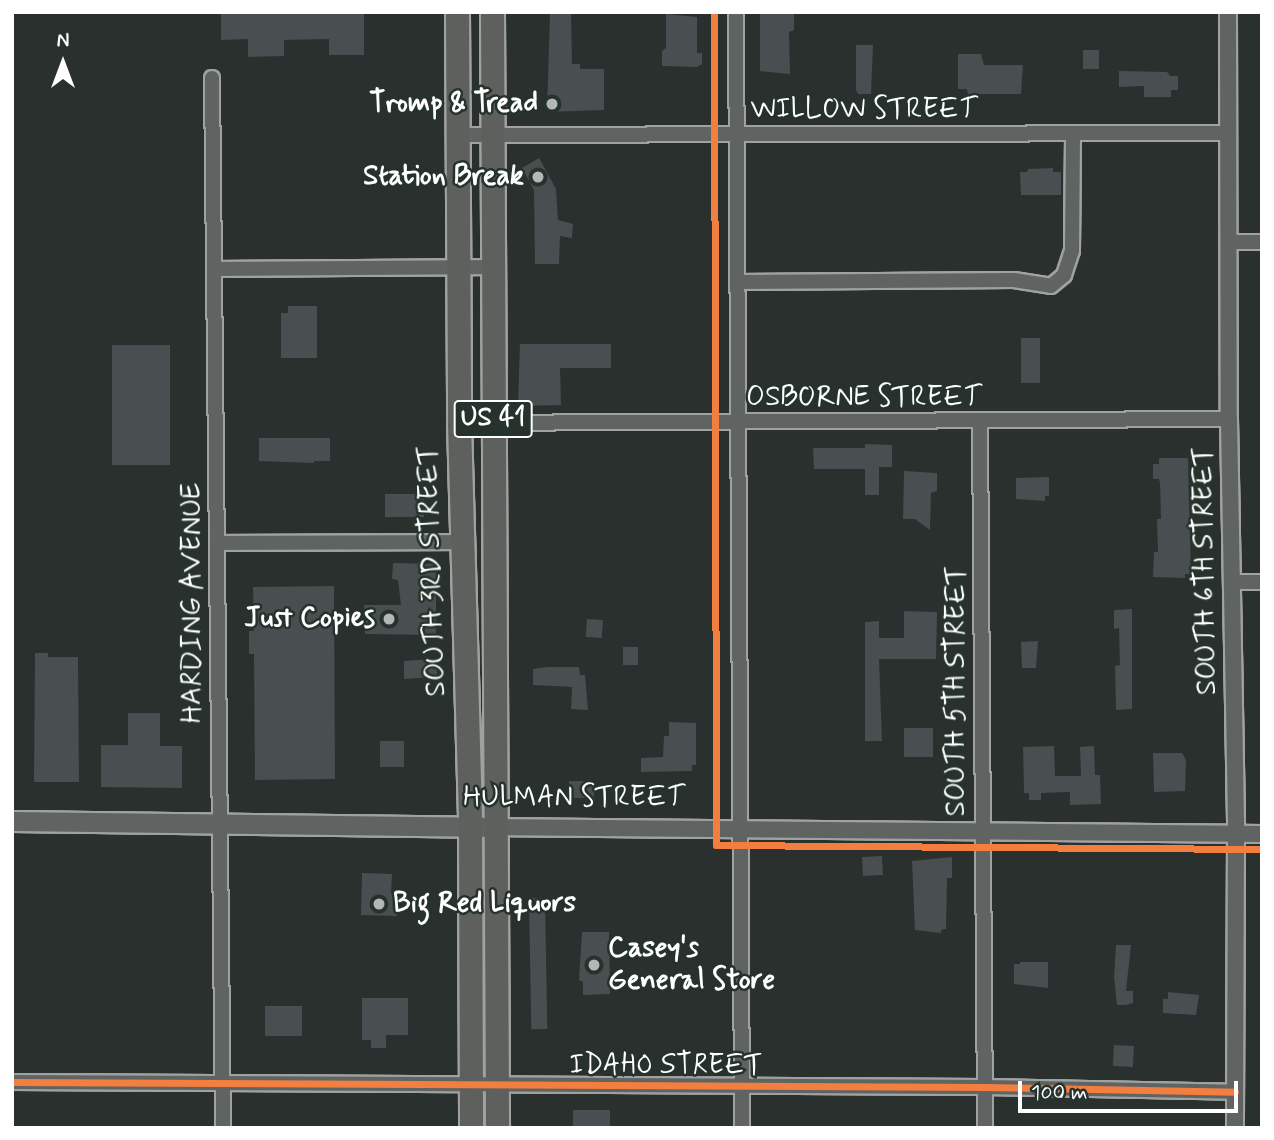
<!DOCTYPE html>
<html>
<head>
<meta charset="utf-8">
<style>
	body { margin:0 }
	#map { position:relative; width:1274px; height:1140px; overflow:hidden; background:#29302d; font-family:Mynerve,sans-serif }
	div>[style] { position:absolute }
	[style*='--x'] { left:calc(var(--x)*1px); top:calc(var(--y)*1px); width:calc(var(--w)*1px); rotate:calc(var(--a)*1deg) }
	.building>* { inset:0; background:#494e50; transform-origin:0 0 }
	.roads { filter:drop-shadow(2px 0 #9fa2a0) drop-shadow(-2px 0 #9fa2a0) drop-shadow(0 2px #9fa2a0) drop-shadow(0 -2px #9fa2a0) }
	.minor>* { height:14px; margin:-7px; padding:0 7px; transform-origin:7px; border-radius:7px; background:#5f6362 }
	.tertiary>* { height:16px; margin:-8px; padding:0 8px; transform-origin:8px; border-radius:8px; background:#5f6362 }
	.secondary>* { height:19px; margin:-9.5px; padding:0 9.5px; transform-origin:9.5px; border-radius:9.5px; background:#5f6362 }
	.trunk>* { height:23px; margin:-11.5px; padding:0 11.5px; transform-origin:11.5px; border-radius:11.5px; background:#5e605d }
	.cycleway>* { height:7px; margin:-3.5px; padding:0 3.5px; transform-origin:3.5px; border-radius:3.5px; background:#f27e40 }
	.dots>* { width:19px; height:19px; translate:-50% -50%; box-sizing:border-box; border:4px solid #26332d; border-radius:50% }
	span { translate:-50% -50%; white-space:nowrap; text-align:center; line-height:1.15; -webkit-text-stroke:5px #26332d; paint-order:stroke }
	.shield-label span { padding:2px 5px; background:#26332d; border:2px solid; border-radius:5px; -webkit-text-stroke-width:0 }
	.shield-label { font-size:26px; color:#fff; font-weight:700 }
	.poi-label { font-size:28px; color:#fff; font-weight:700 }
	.right { translate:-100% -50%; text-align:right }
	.left { translate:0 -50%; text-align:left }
	.street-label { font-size:28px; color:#fff }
	.frame { position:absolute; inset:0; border:14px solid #fff; pointer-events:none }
	.north { position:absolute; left:28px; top:28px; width:70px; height:70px; -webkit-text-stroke:5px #26332d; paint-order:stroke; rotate:0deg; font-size:19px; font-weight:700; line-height:28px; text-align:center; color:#fff }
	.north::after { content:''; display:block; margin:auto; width:24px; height:32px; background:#fff; clip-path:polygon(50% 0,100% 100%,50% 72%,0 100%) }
	.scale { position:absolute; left:1018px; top:1081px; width:220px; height:32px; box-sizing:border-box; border:4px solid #fff; border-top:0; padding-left:9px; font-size:21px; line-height:24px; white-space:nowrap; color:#fff; -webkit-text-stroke:5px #26332d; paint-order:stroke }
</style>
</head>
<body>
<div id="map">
	<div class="building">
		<div style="clip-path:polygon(221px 12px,364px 12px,364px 55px,329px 55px,329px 39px,284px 40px,284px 56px,248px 57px,248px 39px,221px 40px)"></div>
		<div style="clip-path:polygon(550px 12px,571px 12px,572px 64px,580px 64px,580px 69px,604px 69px,604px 110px,547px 112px)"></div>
		<div style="clip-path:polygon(760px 13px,794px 13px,794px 30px,789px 32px,790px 74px,760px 71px)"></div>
		<div style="clip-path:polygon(666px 14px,697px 17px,697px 53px,702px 53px,702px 64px,697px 67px,662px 66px,662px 51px,666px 48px)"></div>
		<div style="clip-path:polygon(856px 45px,873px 45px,871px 94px,858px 94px,856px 90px)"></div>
		<div style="left:1083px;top:50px;width:16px;height:19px"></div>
		<div style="clip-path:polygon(958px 54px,981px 54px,984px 65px,1023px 65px,1021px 94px,968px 94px,967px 89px,958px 89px)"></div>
		<div style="clip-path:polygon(1119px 71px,1167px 72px,1170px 76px,1178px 76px,1178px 90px,1171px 90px,1171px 97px,1144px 97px,1144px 86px,1119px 87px)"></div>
		<div style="clip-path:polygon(539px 158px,556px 189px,558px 220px,573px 224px,572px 238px,560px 236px,559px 264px,535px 264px,534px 190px,522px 168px)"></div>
		<div style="clip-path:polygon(1053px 168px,1053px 172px,1061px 172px,1061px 195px,1021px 195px,1020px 172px,1027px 172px,1028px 169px)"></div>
		<div style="clip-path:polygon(288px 306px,317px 306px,317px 358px,281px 358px,281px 313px,288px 313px)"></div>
		<div style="left:1021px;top:338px;width:19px;height:45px"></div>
		<div style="clip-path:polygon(520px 344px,611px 344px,611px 368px,560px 368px,561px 405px,518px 406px)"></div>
		<div style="left:112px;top:345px;width:58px;height:120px"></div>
		<div style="clip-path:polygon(259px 438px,330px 438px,330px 461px,314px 461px,314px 463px,259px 461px)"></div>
		<div style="clip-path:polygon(865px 444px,892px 445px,892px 467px,879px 467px,879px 495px,865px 495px,865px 469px,814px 469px,813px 448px,865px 448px)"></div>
		<div style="clip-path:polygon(1159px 458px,1188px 458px,1191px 574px,1185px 574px,1185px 578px,1153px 577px,1154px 552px,1158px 552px,1157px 519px,1161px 519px,1160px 483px,1159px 479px,1153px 479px,1153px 464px,1159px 464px)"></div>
		<div style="clip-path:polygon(904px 471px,937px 473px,937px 491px,931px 493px,930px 530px,915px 519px,903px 519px)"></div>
		<div style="clip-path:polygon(1049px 477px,1049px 496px,1045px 496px,1045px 501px,1016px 499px,1016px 478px)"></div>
		<div style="left:385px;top:494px;width:39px;height:23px"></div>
		<div style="clip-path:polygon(393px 563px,436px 564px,436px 635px,365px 634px,364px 605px,401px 605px,398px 580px,392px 579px)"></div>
		<div style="clip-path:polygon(334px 586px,335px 779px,255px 780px,254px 654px,249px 654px,249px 631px,254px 631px,253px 587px)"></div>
		<div style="clip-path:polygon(1132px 609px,1132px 709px,1116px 710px,1115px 666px,1120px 665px,1119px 628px,1114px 629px,1114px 610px)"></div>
		<div style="clip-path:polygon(904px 611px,937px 612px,936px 659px,879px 659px,882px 741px,865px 741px,865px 622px,879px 621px,879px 638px,904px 638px)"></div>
		<div style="left:587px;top:619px;width:16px;height:18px;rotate:4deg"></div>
		<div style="clip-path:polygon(1038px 641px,1036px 668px,1022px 668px,1021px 642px)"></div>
		<div style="left:623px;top:647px;width:15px;height:18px"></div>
		<div style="clip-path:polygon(35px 653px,48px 653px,48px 657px,78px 657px,79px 782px,34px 782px)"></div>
		<div style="clip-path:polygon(432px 659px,437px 661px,437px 677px,404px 679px,404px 661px)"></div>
		<div style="clip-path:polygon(547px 667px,579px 667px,580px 675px,585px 675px,588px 710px,571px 709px,572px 687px,533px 685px,533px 669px)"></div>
		<div style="clip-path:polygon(128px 713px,160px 713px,160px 746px,182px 746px,182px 788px,101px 787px,101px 745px,128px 745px)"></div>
		<div style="clip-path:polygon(669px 722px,696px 723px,696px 765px,692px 765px,692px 771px,641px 772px,641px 758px,663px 757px,664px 736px,669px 736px)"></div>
		<div style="left:904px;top:728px;width:29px;height:29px"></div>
		<div style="left:380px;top:741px;width:24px;height:26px"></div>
		<div style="clip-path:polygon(1054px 746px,1055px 776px,1081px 776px,1080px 747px,1094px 746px,1095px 775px,1100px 775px,1101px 804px,1070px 805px,1070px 792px,1041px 793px,1041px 800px,1029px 800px,1029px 793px,1024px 793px,1023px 747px)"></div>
		<div style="clip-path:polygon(1153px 753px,1182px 753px,1186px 760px,1185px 791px,1154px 792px)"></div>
		<div style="left:569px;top:781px;width:25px;height:17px"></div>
		<div style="left:882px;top:856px;width:19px;height:20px;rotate:87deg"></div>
		<div style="clip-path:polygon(952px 857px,952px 878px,947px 878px,946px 929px,941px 930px,941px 933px,915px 930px,912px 861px)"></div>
		<div style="clip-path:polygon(362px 873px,392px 874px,391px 893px,398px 894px,397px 916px,361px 915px)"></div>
		<div style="left:545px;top:898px;width:131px;height:16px;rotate:89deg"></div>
		<div style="clip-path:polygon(582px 932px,609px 932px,610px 994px,583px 995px,583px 982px,579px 980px)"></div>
		<div style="clip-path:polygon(1116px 945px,1131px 945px,1126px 991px,1133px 991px,1133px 1003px,1126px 1005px,1117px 1005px,1114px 977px)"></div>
		<div style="clip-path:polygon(1020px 962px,1048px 962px,1048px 988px,1014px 984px,1014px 964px,1020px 964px)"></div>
		<div style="clip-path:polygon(1168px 992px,1199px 995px,1196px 1015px,1163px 1013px,1163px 999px,1168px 999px)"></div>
		<div style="clip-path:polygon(362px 998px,408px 998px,408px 1035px,386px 1035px,386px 1048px,371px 1048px,371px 1040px,362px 1040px)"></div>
		<div style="left:265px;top:1006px;width:37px;height:30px"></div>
		<div style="left:1114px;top:1045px;width:20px;height:21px;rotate:3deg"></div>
		<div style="left:573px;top:1110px;width:37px;height:18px"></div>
	</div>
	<div class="roads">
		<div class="minor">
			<div style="--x:736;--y:12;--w:1116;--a:89.69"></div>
			<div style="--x:212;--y:78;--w:1050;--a:89.4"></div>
			<div style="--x:458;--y:135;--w:771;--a:-0.15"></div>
			<div style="--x:1229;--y:242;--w:33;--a:0"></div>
			<div style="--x:217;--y:269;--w:276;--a:-0.4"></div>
			<div style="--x:737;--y:282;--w:277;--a:-0.4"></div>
			<div style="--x:1014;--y:280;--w:37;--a:9"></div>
			<div style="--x:1051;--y:286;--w:17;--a:-40"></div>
			<div style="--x:1064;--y:275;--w:25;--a:-72"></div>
			<div style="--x:1072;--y:251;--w:118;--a:-89.5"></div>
			<div style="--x:980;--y:421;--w:707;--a:89.59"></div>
			<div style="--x:459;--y:423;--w:770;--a:-0.3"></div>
			<div style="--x:218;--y:543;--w:245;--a:-0.2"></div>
			<div style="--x:1234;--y:582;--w:28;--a:0"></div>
			<div style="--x:12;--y:1082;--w:972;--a:0.29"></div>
			<div style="--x:984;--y:1087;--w:251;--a:1.1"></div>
		</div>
		<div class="tertiary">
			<div style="--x:1228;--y:12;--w:407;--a:89.9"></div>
			<div style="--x:1229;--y:419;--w:415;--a:89"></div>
			<div style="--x:1236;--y:834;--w:294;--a:90.2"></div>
			<div style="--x:497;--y:827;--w:765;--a:0.52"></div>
		</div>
		<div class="secondary">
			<div style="--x:12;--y:821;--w:485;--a:0.7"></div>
		</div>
		<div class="trunk">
			<div style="--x:457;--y:12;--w:411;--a:89.7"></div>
			<div style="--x:459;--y:423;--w:403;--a:88.4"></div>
			<div style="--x:470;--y:826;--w:302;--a:89.8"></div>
			<div style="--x:492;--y:12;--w:1116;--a:89.74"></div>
		</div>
	</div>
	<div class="cycleway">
		<div style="--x:714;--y:12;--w:833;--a:89.86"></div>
		<div style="--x:716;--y:845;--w:546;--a:0.42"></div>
		<div style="--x:12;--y:1082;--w:972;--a:0.29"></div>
		<div style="--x:984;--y:1087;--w:251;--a:1.1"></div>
	</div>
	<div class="dots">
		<div style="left:552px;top:104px;background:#b4b7b6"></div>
		<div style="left:538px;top:177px;background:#b4b7b6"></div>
		<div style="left:389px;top:619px;background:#b4b7b6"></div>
		<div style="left:379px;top:904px;background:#b4b7b6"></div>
		<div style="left:594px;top:965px;background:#b4b7b6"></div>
	</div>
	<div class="shield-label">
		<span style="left:493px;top:419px">US 41</span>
	</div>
	<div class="poi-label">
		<span class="right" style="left:538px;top:104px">Tromp &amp; Tread</span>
		<span class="right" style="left:524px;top:177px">Station Break</span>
		<span class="right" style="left:375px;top:619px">Just Copies</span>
		<span class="left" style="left:393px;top:904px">Big Red Liquors</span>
		<span class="left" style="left:608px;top:965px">Casey's<br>General Store</span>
	</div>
	<div class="street-label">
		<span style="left:864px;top:110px">WILLOW STREET</span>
		<span style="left:864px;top:398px">OSBORNE STREET</span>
		<span style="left:433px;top:571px;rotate:-92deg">SOUTH 3RD STREET</span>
		<span style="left:1206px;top:571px;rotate:-91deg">SOUTH 6TH STREET</span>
		<span style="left:193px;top:603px;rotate:-90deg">HARDING AVENUE</span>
		<span style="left:957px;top:691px;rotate:-90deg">SOUTH 5TH STREET</span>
		<span style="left:574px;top:798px">HULMAN STREET</span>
		<span style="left:666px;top:1066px">IDAHO STREET</span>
	</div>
	<div class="frame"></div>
	<div class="north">N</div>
	<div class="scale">100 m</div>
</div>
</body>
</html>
